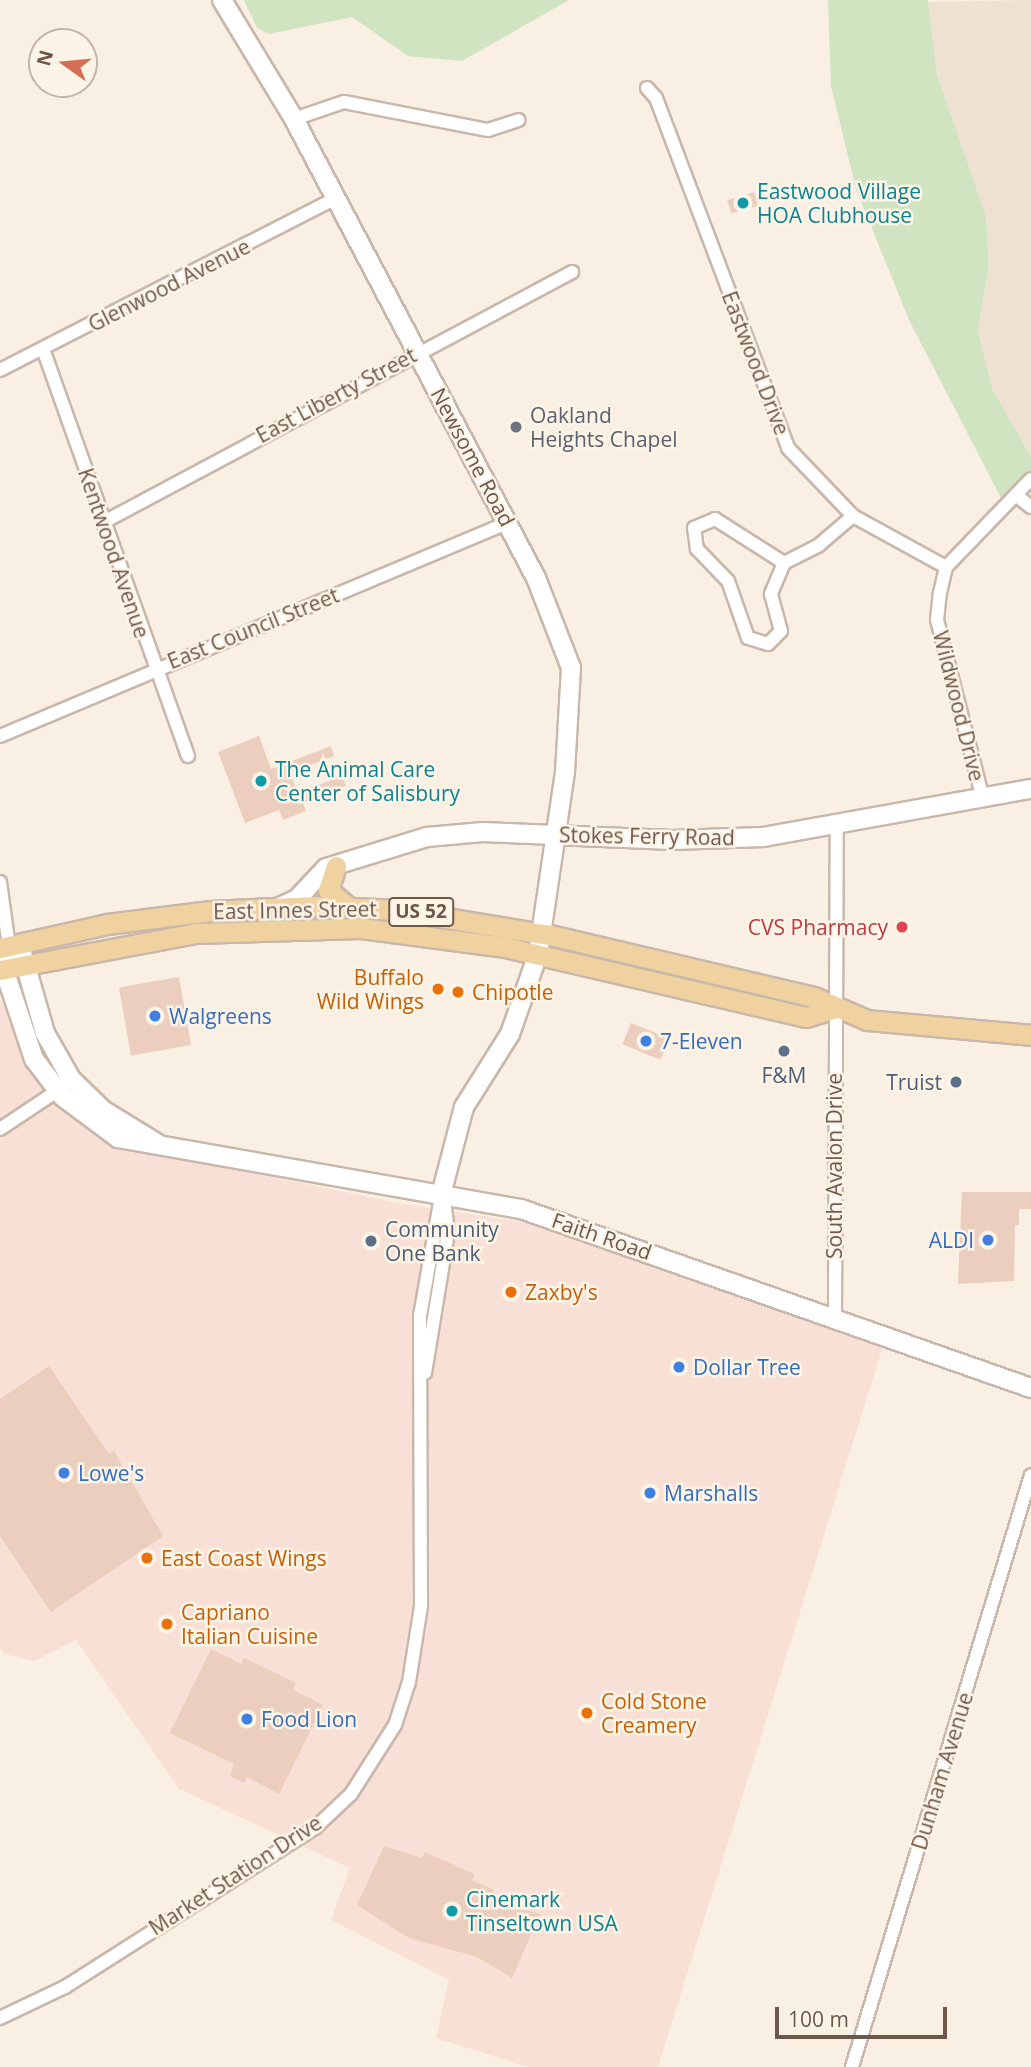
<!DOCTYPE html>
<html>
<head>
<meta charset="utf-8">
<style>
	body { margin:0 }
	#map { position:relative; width:1031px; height:2067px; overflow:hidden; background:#f9efe2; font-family:"Open Sans",sans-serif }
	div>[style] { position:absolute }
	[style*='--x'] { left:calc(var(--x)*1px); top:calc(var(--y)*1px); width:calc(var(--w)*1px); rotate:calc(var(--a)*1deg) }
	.residential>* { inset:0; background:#efe1d1 }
	.commercial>* { inset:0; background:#f8e0d6 }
	.green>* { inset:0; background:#d0e4c2 }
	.building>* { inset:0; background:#ebcebd; transform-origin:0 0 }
	.roads { filter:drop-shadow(2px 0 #c8b7aa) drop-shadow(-2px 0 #c8b7aa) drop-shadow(0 2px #c8b7aa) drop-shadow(0 -2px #c8b7aa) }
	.street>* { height:12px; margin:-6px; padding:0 6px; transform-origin:6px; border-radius:6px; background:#fff }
	.secondary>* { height:18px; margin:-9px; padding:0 9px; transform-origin:9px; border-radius:9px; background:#fff }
	.primary>* { height:19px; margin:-9.5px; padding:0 9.5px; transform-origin:9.5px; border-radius:9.5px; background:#f0d2a1 }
	.dots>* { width:19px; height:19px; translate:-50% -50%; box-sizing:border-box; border:4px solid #fcf4e7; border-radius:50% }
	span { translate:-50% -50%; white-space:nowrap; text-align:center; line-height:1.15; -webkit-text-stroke:5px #fcf4e7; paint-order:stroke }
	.shield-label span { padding:2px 5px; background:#fcf4e7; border:2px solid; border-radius:5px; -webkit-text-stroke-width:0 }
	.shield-label { font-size:19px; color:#6d574b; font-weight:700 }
	.culture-label { font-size:21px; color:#0d838f }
	.left { translate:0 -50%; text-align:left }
	.street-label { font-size:21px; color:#6d574b }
	.worship-label { font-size:21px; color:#5b616d }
	.health-label { font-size:21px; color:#be3a42 }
	.right { translate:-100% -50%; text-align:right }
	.food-label { font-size:21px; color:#c56008 }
	.shop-label { font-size:21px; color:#366cbe }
	.service-label { font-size:21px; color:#4e5e75 }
	.north { position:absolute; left:28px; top:28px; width:70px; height:70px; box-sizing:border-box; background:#fcf4e7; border:2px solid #c3b5a9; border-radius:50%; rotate:285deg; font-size:19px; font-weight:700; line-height:28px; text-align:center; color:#6d574b }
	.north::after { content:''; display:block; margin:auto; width:24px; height:32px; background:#d56f54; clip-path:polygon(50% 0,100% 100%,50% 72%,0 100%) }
	.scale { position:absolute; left:775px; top:2007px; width:172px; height:32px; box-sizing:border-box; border:4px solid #6d574b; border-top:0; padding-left:9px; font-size:21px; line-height:24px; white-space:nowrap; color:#6d574b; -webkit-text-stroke:5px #fcf4e7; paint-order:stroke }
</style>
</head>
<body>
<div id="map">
	<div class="residential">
		<div style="clip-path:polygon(1031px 0,1031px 456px,992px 389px,978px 330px,989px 266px,986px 216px,937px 74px,927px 2px)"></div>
	</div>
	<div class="commercial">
		<div style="clip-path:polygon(0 999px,23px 1049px,127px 1147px,403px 1204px,536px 1224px,883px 1346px,658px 2067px,528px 2067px,436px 2038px,449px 1980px,331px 1920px,350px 1868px,179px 1789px,76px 1640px,34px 1661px,5px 1654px,0 1648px)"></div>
	</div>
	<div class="green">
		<div style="clip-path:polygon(244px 0,569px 0,462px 61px,408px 56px,352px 17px,269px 34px,257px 28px)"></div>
		<div style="clip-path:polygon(828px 0,928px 0,937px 74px,986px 216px,989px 266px,978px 330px,992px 389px,1031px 456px,1031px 487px,1021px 478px,1002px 500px,909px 320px,856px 189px,831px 86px)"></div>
	</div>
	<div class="building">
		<div style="left:754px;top:192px;width:14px;height:28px;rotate:73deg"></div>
		<div style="clip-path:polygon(259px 736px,271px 769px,331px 746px,334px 756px,290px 773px,298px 793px,342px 776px,346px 786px,303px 803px,306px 811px,283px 820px,279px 810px,245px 823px,218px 752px)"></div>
		<div style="left:179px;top:977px;width:69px;height:61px;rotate:80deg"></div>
		<div style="left:631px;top:1023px;width:41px;height:23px;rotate:22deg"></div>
		<div style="clip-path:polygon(962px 1192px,1031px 1192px,1031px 1209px,1019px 1209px,1019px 1225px,1015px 1225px,1014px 1281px,958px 1284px)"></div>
		<div style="clip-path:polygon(49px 1366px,109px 1454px,114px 1451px,163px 1536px,51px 1612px,0 1536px,0 1399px)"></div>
		<div style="clip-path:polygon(211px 1649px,241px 1664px,244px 1658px,296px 1683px,293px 1690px,323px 1705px,279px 1794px,247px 1777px,244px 1783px,230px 1776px,234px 1764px,170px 1733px)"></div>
		<div style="clip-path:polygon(384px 1846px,422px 1858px,425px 1852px,474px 1874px,472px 1880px,492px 1889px,501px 1902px,540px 1914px,512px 1978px,477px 1957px,409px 1938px,357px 1905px)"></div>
	</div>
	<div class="roads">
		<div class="street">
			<div style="--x:647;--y:88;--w:13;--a:48"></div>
			<div style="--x:656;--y:98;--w:374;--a:69.3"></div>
			<div style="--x:788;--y:448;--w:94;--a:46.3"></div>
			<div style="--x:853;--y:516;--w:106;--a:28.7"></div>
			<div style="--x:294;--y:119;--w:53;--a:-18.8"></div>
			<div style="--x:344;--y:102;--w:147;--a:11"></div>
			<div style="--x:488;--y:130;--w:32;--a:-18"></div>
			<div style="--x:43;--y:349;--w:432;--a:70.4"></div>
			<div style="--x:0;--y:370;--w:377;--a:-27.1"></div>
			<div style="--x:1016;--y:495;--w:19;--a:39"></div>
			<div style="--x:715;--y:519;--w:82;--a:32.5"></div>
			<div style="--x:784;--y:563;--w:34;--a:113"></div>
			<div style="--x:771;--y:594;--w:38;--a:75"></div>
			<div style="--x:781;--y:631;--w:18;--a:135"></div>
			<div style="--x:768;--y:644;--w:21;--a:-163"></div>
			<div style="--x:748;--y:638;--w:60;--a:-109.3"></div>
			<div style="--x:728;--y:581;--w:45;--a:-134.1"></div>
			<div style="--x:697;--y:549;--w:21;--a:-98"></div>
			<div style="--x:694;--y:528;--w:23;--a:-23"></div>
			<div style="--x:102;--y:523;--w:533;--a:-28.1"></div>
			<div style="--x:784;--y:563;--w:39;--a:-27"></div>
			<div style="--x:819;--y:545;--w:45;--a:-40.5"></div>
			<div style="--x:0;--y:736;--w:550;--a:-22.79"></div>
			<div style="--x:983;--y:799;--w:185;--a:-104.4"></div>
			<div style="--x:937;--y:620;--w:27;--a:-84"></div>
			<div style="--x:940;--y:593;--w:27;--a:-77"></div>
			<div style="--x:946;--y:567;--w:122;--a:-46"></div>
			<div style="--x:0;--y:882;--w:66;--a:82.1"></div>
			<div style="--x:0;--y:1129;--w:69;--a:-33.7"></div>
			<div style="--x:835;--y:1322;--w:495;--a:-89.8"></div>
			<div style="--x:425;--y:1373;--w:143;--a:-80.7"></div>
			<div style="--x:448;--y:1232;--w:31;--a:-97"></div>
			<div style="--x:0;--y:2018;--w:72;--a:-25.5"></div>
			<div style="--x:65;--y:1987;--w:296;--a:-32.5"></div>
			<div style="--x:315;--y:1828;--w:50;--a:-43.4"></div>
			<div style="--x:351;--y:1794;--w:82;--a:-57.5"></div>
			<div style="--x:395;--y:1725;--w:45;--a:-72"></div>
			<div style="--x:409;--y:1682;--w:77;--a:-81"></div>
			<div style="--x:421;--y:1606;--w:290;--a:-90.2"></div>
			<div style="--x:420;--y:1316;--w:127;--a:-80"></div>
			<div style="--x:852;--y:2067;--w:618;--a:-73.18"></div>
		</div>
		<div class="secondary">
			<div style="--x:222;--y:0;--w:139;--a:58.8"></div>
			<div style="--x:294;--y:119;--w:519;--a:62.2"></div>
			<div style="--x:536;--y:578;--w:97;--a:68.7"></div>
			<div style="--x:571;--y:668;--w:104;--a:93.3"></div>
			<div style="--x:565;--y:772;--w:184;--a:98.4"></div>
			<div style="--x:538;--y:954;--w:85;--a:109.3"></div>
			<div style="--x:510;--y:1034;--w:86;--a:122.2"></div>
			<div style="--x:464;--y:1107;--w:87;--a:104.7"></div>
			<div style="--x:280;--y:907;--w:19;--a:-25"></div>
			<div style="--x:297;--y:899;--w:42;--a:-46.9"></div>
			<div style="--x:326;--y:868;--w:106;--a:-17.1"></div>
			<div style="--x:427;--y:837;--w:56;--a:-5.1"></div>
			<div style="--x:483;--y:832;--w:190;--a:2.4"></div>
			<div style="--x:673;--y:840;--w:90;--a:-1.9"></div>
			<div style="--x:763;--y:837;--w:272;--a:-10.2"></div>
			<div style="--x:158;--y:1144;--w:65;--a:-148.3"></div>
			<div style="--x:103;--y:1110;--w:45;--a:-135.9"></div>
			<div style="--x:71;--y:1079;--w:53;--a:-119.5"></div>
			<div style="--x:45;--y:1033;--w:83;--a:-106"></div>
			<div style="--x:22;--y:953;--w:14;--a:-155"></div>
			<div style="--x:9;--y:947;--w:23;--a:103"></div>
			<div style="--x:4;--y:969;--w:95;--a:71.6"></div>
			<div style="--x:34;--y:1059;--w:48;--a:52.7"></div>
			<div style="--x:63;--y:1097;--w:69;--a:36.7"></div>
			<div style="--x:118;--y:1138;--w:409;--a:10"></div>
			<div style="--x:521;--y:1209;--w:541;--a:19.34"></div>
		</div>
		<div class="primary">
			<div style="--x:336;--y:866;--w:25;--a:108"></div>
			<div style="--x:328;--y:890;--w:25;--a:40"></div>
			<div style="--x:0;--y:948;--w:110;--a:-12.6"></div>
			<div style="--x:107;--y:924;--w:104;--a:-7.2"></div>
			<div style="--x:210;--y:911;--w:104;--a:-2.8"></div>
			<div style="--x:314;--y:906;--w:83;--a:2.8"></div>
			<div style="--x:397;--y:910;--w:155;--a:9.3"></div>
			<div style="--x:550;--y:935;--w:271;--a:13.2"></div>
			<div style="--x:814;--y:997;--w:58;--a:23.5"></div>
			<div style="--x:867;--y:1020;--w:165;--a:5.2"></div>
			<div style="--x:0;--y:970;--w:198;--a:-10.7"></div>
			<div style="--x:195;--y:933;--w:166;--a:-1.7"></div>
			<div style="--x:361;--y:928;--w:145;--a:7.5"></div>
			<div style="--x:505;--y:947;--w:309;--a:13.1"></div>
			<div style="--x:806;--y:1017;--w:28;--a:-17"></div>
		</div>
	</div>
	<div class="dots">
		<div style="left:743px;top:203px;background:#0f9aa8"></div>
		<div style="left:516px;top:427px;background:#6b7280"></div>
		<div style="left:261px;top:781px;background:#0f9aa8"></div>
		<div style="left:902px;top:927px;background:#e0444e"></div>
		<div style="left:438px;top:989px;background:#e8710a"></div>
		<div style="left:458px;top:992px;background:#e8710a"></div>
		<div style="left:155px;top:1016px;background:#3f7fe0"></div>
		<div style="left:646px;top:1041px;background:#3f7fe0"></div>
		<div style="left:784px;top:1051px;background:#5c6f8a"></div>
		<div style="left:956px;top:1082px;background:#5c6f8a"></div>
		<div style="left:988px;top:1240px;background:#3f7fe0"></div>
		<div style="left:371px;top:1241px;background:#5c6f8a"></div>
		<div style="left:511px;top:1292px;background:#e8710a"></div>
		<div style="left:679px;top:1367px;background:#3f7fe0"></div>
		<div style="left:64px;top:1473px;background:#3f7fe0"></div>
		<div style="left:650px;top:1493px;background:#3f7fe0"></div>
		<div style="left:147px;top:1558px;background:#e8710a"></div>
		<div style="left:167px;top:1624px;background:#e8710a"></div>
		<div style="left:587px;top:1713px;background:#e8710a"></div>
		<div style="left:247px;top:1719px;background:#3f7fe0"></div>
		<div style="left:452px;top:1911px;background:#0f9aa8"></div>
	</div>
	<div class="shield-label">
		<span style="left:421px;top:912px">US 52</span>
	</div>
	<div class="culture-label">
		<span class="left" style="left:757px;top:203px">Eastwood Village<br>HOA Clubhouse</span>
		<span class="left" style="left:275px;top:781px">The Animal Care<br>Center of Salisbury</span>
		<span class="left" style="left:466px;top:1911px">Cinemark<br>Tinseltown USA</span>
	</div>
	<div class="street-label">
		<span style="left:169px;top:285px;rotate:-27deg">Glenwood Avenue</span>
		<span style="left:756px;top:363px;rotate:69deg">Eastwood Drive</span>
		<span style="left:336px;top:395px;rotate:-28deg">East Liberty Street</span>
		<span style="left:473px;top:457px;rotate:62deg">Newsome Road</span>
		<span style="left:114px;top:553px;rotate:71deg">Kentwood Avenue</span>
		<span style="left:253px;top:628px;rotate:-22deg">East Council Street</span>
		<span style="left:959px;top:706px;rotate:76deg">Wildwood Drive</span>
		<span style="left:647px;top:836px;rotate:1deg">Stokes Ferry Road</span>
		<span style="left:295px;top:910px;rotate:-1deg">East Innes Street</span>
		<span style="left:834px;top:1166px;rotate:-90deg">South Avalon Drive</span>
		<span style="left:602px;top:1236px;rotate:19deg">Faith Road</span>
		<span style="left:942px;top:1771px;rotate:-73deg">Dunham Avenue</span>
		<span style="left:235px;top:1875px;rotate:-33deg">Market Station Drive</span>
	</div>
	<div class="worship-label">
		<span class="left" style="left:530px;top:427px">Oakland<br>Heights Chapel</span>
	</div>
	<div class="health-label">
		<span class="right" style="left:888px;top:927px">CVS Pharmacy</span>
	</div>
	<div class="food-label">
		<span class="right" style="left:424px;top:989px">Buffalo<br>Wild Wings</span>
		<span class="left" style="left:472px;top:992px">Chipotle</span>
		<span class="left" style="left:525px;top:1292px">Zaxby's</span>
		<span class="left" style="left:161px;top:1558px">East Coast Wings</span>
		<span class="left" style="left:181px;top:1624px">Capriano<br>Italian Cuisine</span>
		<span class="left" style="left:601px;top:1713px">Cold Stone<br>Creamery</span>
	</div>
	<div class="shop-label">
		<span class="left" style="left:169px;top:1016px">Walgreens</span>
		<span class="left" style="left:660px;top:1041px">7-Eleven</span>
		<span class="right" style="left:974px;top:1240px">ALDI</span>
		<span class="left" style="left:693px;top:1367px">Dollar Tree</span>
		<span class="left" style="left:78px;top:1473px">Lowe's</span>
		<span class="left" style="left:664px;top:1493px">Marshalls</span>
		<span class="left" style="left:261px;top:1719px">Food Lion</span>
	</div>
	<div class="service-label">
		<span style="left:784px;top:1075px">F&amp;M</span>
		<span class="right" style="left:942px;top:1082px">Truist</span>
		<span class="left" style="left:385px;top:1241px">Community<br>One Bank</span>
	</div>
	<div class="north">N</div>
	<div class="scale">100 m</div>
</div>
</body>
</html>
